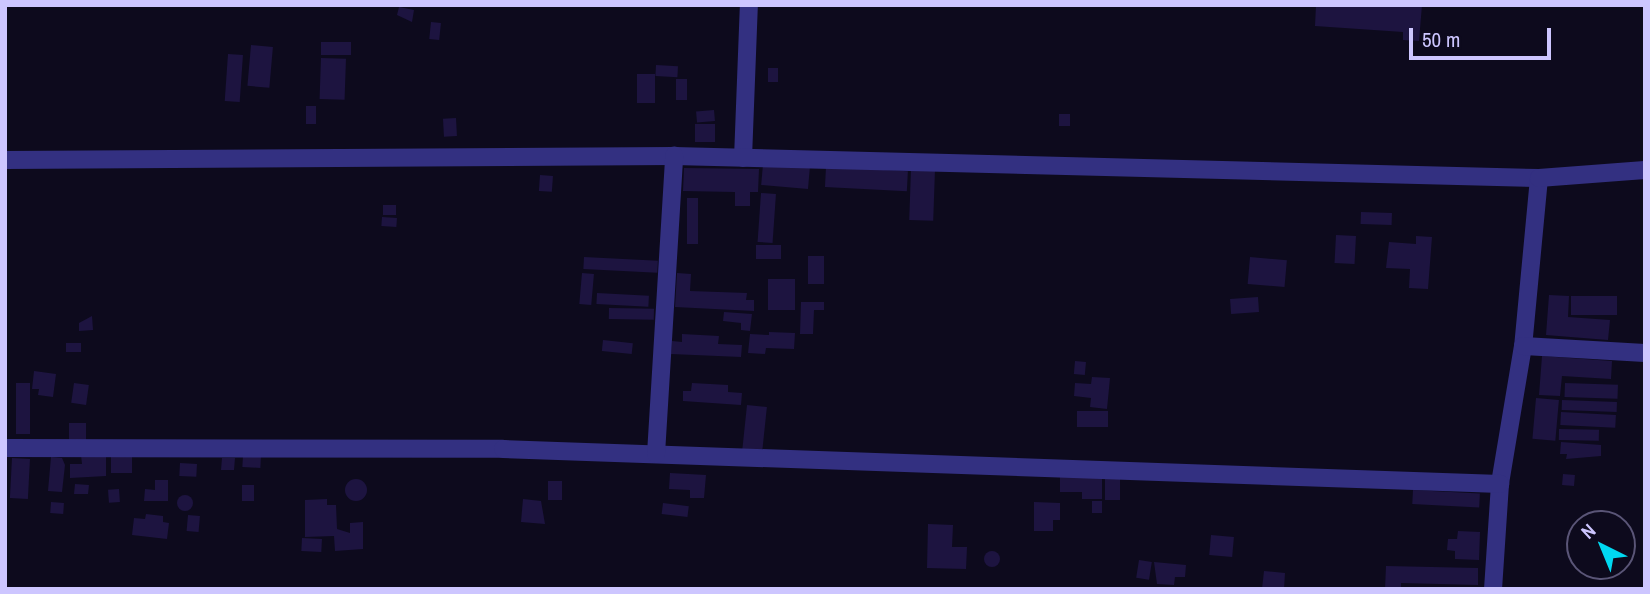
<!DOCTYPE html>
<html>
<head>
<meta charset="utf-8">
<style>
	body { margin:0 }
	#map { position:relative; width:1650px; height:594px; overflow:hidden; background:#0d0a1d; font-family:"Archivo Narrow",sans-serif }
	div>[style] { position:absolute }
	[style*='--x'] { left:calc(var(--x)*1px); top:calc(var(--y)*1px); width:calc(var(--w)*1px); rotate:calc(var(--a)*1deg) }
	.building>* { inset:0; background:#1d1440; transform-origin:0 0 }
	.round { border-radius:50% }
	.street>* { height:18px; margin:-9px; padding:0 9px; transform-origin:9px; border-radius:9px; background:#333081 }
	span { translate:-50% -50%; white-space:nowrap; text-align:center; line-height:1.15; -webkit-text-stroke:7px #0d0a1d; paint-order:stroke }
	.frame { position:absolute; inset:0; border:7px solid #cdc6ff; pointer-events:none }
	.north { position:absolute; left:1566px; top:510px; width:70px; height:70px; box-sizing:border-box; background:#0d0a1d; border:2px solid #5a5577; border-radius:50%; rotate:317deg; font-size:19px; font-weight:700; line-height:28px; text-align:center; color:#cdc6ff }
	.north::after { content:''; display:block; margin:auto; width:24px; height:32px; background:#00d9f1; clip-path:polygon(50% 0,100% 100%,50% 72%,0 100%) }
	.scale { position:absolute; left:1409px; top:28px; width:142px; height:32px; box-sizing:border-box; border:4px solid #cdc6ff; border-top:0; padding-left:9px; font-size:21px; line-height:24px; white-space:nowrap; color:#cdc6ff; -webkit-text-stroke:5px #0d0a1d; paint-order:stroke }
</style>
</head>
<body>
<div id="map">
	<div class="building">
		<div style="clip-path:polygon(1316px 5px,1422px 5px,1419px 41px,1403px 40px,1403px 32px,1315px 26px)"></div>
		<div style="clip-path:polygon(399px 7px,414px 10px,412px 22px,397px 15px)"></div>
		<div style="left:431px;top:22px;width:10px;height:17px;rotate:6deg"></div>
		<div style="left:321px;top:42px;width:30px;height:13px"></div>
		<div style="left:251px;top:45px;width:22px;height:41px;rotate:5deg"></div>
		<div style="left:228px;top:54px;width:15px;height:47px;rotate:4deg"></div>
		<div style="left:321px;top:58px;width:25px;height:41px;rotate:2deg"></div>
		<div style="left:656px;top:65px;width:22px;height:11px;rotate:3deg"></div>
		<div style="left:768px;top:68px;width:10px;height:14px"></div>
		<div style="left:637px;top:74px;width:18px;height:29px"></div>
		<div style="left:676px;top:79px;width:11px;height:21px"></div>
		<div style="left:306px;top:106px;width:10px;height:18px"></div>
		<div style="left:714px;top:110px;width:11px;height:18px;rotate:85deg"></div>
		<div style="left:1059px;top:114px;width:11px;height:12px"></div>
		<div style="left:456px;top:118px;width:18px;height:13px;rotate:87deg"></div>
		<div style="left:715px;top:124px;width:18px;height:20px;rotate:90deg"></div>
		<div style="left:763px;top:164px;width:47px;height:21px;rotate:5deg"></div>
		<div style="left:826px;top:167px;width:82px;height:20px;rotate:3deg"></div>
		<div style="clip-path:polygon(684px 168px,759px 169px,758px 192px,750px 192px,750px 206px,735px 206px,735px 192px,683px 191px)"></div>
		<div style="left:911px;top:169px;width:24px;height:51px;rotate:2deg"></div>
		<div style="left:540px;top:175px;width:13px;height:16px;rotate:4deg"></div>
		<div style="left:761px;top:193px;width:15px;height:49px;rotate:4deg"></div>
		<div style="left:687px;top:198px;width:11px;height:46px"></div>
		<div style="left:383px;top:205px;width:13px;height:10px"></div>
		<div style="left:1361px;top:212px;width:31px;height:12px;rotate:2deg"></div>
		<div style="left:382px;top:217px;width:15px;height:9px;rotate:4deg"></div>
		<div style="left:1336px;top:235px;width:20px;height:28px;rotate:3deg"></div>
		<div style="clip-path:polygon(1416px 236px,1432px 237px,1428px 289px,1409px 288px,1410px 269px,1386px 268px,1389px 242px,1416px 244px)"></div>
		<div style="left:756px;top:245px;width:25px;height:14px"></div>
		<div style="left:808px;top:256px;width:16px;height:28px"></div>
		<div style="left:584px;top:257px;width:74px;height:12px;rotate:3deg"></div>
		<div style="left:1250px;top:257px;width:37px;height:27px;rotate:5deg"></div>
		<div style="left:582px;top:273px;width:12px;height:31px;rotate:5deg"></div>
		<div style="clip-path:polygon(677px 273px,691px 274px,690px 291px,747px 293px,746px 300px,754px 300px,754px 311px,675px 307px)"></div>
		<div style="left:768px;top:279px;width:27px;height:31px"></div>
		<div style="left:597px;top:293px;width:52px;height:11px;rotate:3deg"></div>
		<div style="clip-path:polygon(1549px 295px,1569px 296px,1568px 317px,1610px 320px,1608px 340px,1546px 335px)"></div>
		<div style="left:1571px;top:296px;width:46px;height:19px"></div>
		<div style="left:1258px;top:297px;width:15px;height:28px;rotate:86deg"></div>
		<div style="clip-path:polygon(801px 302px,824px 302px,824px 310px,814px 310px,813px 334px,800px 334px)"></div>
		<div style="left:609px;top:308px;width:45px;height:11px;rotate:1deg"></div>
		<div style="clip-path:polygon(724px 312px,752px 314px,750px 331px,741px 330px,741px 323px,723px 321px)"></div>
		<div style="clip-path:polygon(92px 316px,93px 330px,79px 331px,79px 323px)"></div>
		<div style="clip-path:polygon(769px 332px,795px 333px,794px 349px,766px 348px,765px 354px,748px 353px,750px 334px,769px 335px)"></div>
		<div style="clip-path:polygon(682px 334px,719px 336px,718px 344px,742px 345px,741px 357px,671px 354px,672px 341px,682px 342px)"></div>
		<div style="left:603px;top:340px;width:30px;height:11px;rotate:6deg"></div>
		<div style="left:81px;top:343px;width:9px;height:15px;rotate:90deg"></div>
		<div style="clip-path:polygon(1542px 356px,1612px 361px,1611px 379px,1562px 376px,1560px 396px,1539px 395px)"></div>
		<div style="left:1075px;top:361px;width:11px;height:13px;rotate:5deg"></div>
		<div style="clip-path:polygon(34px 371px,56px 374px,53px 397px,38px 395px,39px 389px,32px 389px)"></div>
		<div style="clip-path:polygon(1092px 377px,1110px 378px,1107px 409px,1090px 407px,1091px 398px,1074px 396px,1075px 383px,1091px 384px)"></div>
		<div style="left:16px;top:383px;width:14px;height:51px"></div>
		<div style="left:74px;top:383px;width:15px;height:20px;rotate:8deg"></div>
		<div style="clip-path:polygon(692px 383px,728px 385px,728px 392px,742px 393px,741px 405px,683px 401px,683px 391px,691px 391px)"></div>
		<div style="left:1565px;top:383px;width:53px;height:14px;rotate:2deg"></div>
		<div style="left:1536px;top:398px;width:23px;height:41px;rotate:5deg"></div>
		<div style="left:1562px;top:400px;width:55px;height:10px;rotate:2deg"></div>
		<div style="left:747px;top:405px;width:20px;height:45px;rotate:6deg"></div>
		<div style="left:1077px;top:411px;width:31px;height:16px"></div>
		<div style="left:1561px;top:412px;width:55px;height:13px;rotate:3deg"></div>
		<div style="left:69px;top:423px;width:17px;height:17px"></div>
		<div style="left:1559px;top:429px;width:40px;height:11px;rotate:1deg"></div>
		<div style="clip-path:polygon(1561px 442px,1601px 445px,1601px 456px,1566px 459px,1567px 454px,1560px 454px)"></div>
		<div style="left:111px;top:453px;width:21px;height:20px"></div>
		<div style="clip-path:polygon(106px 454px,106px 476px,70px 478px,70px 464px,82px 464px,81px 455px)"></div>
		<div style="left:243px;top:455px;width:18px;height:12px;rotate:3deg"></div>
		<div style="clip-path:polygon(51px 457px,62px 458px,65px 465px,62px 492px,48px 491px)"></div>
		<div style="left:12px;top:458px;width:18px;height:40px;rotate:3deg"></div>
		<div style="clip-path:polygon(222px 458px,235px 458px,234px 470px,221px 470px)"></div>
		<div style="left:180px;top:463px;width:17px;height:13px;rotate:3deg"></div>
		<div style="clip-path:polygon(670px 473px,706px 475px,704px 498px,690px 498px,690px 490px,669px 489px)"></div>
		<div style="left:1060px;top:474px;width:22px;height:18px"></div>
		<div style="left:1105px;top:474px;width:15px;height:26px"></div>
		<div style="left:1563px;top:474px;width:12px;height:11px;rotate:5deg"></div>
		<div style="left:1082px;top:475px;width:20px;height:24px"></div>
		<div class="round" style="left:345px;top:479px;width:22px;height:22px"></div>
		<div style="clip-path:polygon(155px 480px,168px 480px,168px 501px,144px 501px,145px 489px,155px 490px)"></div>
		<div style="left:548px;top:481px;width:14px;height:19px"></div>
		<div style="clip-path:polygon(75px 484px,89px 485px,88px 494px,74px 494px)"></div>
		<div style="left:242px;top:485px;width:12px;height:16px"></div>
		<div style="left:119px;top:489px;width:13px;height:11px;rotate:86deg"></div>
		<div style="left:1413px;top:490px;width:67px;height:14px;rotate:3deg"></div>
		<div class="round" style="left:177px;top:495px;width:16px;height:16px"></div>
		<div style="clip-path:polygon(327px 499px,327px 505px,336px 505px,337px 529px,350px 533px,350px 523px,363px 522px,363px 549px,335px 551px,334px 536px,305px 537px,305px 500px)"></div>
		<div style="clip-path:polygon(523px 499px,541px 501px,545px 524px,521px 522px)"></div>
		<div style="left:1092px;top:501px;width:10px;height:12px"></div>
		<div style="left:51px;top:502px;width:13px;height:11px;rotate:4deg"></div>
		<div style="clip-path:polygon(1034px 502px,1060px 503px,1060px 520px,1053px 520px,1053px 531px,1034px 531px)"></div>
		<div style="left:663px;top:503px;width:26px;height:11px;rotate:7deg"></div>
		<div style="clip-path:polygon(146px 514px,163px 516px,163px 522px,169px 523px,167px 539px,132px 535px,134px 518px,145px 519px)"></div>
		<div style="left:188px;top:515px;width:12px;height:16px;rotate:5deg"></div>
		<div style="clip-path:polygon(928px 524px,953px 525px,952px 547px,967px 547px,966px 569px,927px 568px)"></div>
		<div style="clip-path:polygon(1458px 531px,1480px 532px,1479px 560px,1455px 559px,1455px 551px,1447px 550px,1448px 539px,1457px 539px)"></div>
		<div style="left:1211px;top:535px;width:23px;height:20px;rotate:5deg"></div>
		<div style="left:302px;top:538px;width:20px;height:13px;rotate:3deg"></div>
		<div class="round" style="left:984px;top:551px;width:16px;height:16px"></div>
		<div style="left:1139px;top:560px;width:13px;height:18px;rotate:9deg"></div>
		<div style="clip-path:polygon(1154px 562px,1186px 565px,1185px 577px,1175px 577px,1174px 585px,1157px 584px)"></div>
		<div style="clip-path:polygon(1386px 566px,1478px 568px,1478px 585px,1401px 583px,1401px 589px,1385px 589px)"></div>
		<div style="clip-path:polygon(1264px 571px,1285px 573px,1284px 589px,1262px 589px)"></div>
	</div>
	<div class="street">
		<div style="--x:743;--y:158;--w:153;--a:-87.8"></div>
		<div style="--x:5;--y:160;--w:669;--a:-0.34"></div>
		<div style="--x:674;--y:156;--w:865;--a:1.46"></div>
		<div style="--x:1539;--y:178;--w:169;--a:95.4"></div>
		<div style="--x:1523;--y:346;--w:140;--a:99.5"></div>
		<div style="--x:1500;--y:484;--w:105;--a:93.8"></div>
		<div style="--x:1539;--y:178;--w:106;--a:-4.3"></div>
		<div style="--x:1523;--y:346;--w:122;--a:3.3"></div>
		<div style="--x:5;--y:448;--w:498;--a:0.1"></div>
		<div style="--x:503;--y:449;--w:998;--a:2.01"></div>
		<div style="--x:656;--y:454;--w:299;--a:-86.5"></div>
	</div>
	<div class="frame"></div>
	<div class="north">N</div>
	<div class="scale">50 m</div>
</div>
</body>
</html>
